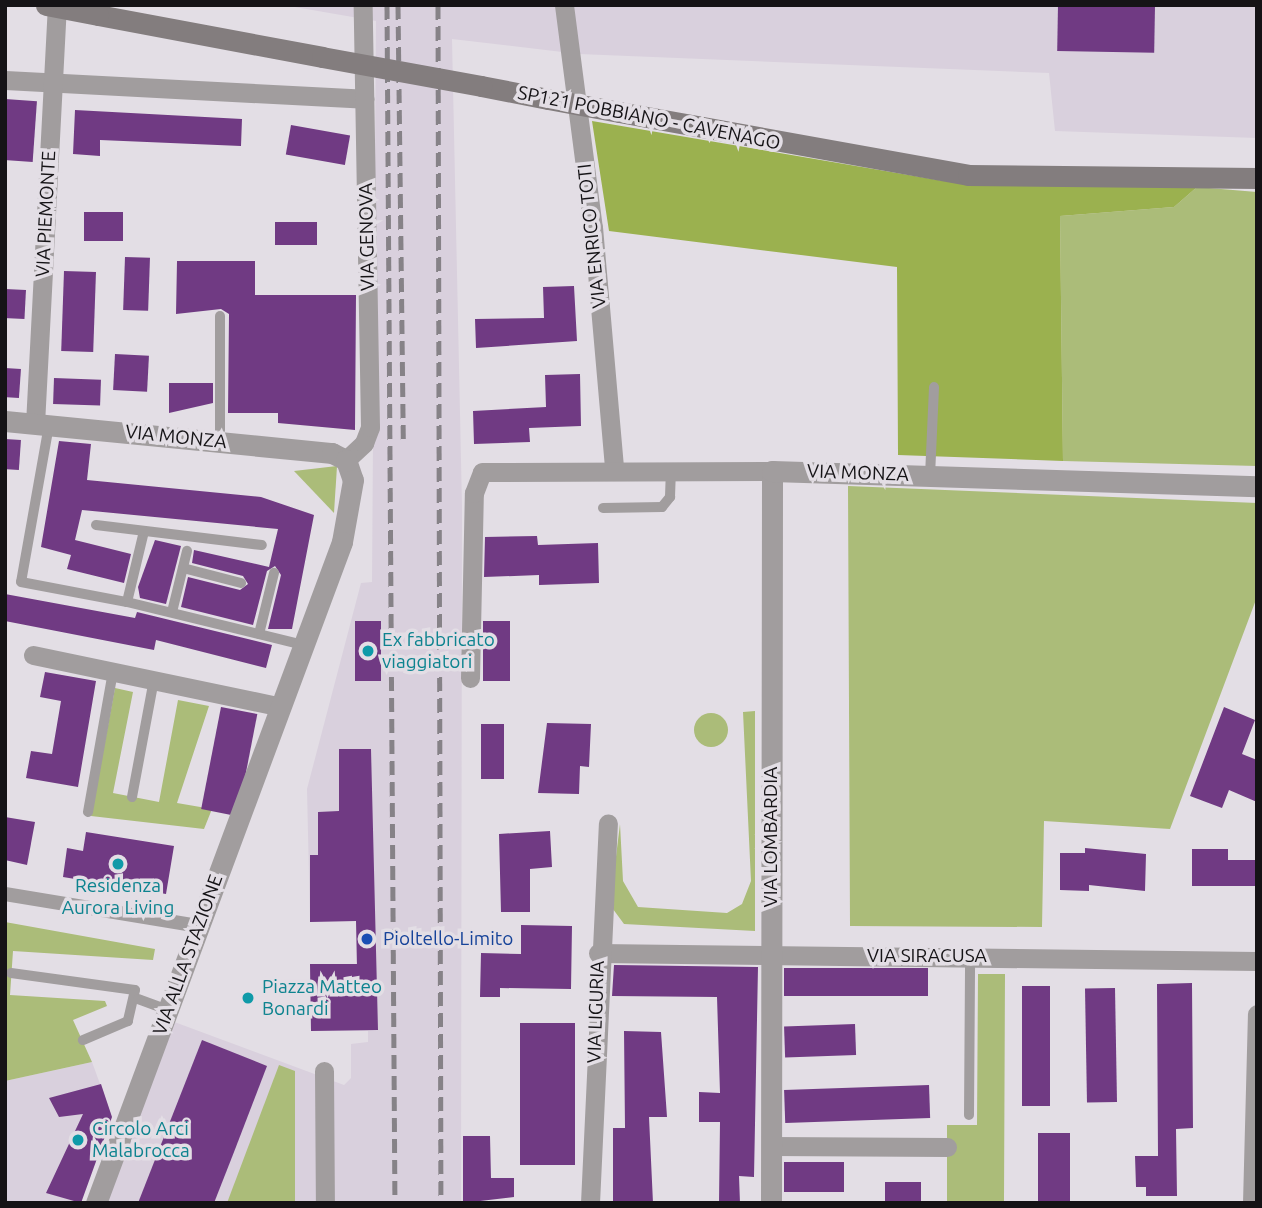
<!DOCTYPE html>
<html>
<head>
<meta charset="utf-8">
<style>
	body { margin:0 }
	#map { position:relative; width:1262px; height:1208px; overflow:hidden; background:#e3dee5; font-family:Ubuntu,sans-serif }
	div>[style] { position:absolute }
	[style*='--x'] { left:calc(var(--x)*1px); top:calc(var(--y)*1px); width:calc(var(--w)*1px); rotate:calc(var(--a)*1deg) }
	.built>* { inset:0; background:#d9d0dd }
	.green>* { inset:0; background:#abbc79 }
	.round { border-radius:50% }
	.forest>* { inset:0; background:#9bb14f }
	.building>* { inset:0; background:#703a83; transform-origin:0 0 }
	.service>* { height:10px; margin:-5px; padding:0 5px; transform-origin:5px; border-radius:5px; background:#a19d9e }
	.pedestrian>* { height:14px; margin:-7px; padding:0 7px; transform-origin:7px; border-radius:7px; background:#a19d9e }
	.minor>* { height:19px; margin:-9.5px; padding:0 9.5px; transform-origin:9.5px; border-radius:9.5px; background:#a19d9e }
	.tertiary>* { height:21px; margin:-10.5px; padding:0 10.5px; transform-origin:10.5px; border-radius:10.5px; background:#a19d9e }
	.secondary>* { height:21px; margin:-10.5px; padding:0 10.5px; transform-origin:10.5px; border-radius:10.5px; background:#837d7e }
	.rail>* { height:5px; margin-top:-2.5px; transform-origin:0; background:repeating-linear-gradient(90deg,#868287 0 14px,transparent 0 21px) }
	.secondary-bridge>* { height:21px; margin:-10.5px; padding:0 10.5px; transform-origin:10.5px; border-radius:10.5px; background:#837d7e }
	.dots>* { width:19px; height:19px; translate:-50% -50%; box-sizing:border-box; border:4px solid #e3dee5; border-radius:50% }
	span { translate:-50% -50%; white-space:nowrap; text-align:center; line-height:1.15; -webkit-text-stroke:7px #e3dee5; paint-order:stroke }
	.street-label { font-size:19px; color:#151316 }
	.culture-label { font-size:19px; color:#0d838f }
	.left { translate:0 -50%; text-align:left }
	.transit-label { font-size:19px; color:#164399 }
	.frame { position:absolute; inset:0; border:7px solid #151316; pointer-events:none }
</style>
</head>
<body>
<div id="map">
	<div class="built">
		<div style="clip-path:polygon(283px 5px,1257px 5px,1257px 138px,1055px 131px,1049px 73px,579px 54px,452px 39px,462px 507px,461px 1203px,101px 1203px,169px 1020px,344px 1085px,351px 1078px,351px 1044px,368px 1042px,368px 1031px,311px 1031px,310px 964px,356px 964px,356px 921px,310px 922px,307px 789px,361px 583px,372px 582px,376px 21px)"></div>
		<div style="clip-path:polygon(92px 1062px,112px 1117px,81px 1203px,5px 1203px,5px 1081px)"></div>
	</div>
	<div class="green">
		<div style="clip-path:polygon(1197px 187px,1257px 192px,1257px 466px,1063px 461px,1060px 216px,1174px 207px)"></div>
		<div style="clip-path:polygon(337px 466px,334px 513px,294px 471px)"></div>
		<div style="clip-path:polygon(848px 486px,1257px 503px,1257px 597px,1170px 829px,1044px 821px,1042px 927px,850px 926px)"></div>
		<div style="clip-path:polygon(115px 688px,133px 692px,113px 793px,159px 802px,178px 700px,209px 706px,177px 803px,212px 809px,204px 829px,91px 816px)"></div>
		<div style="clip-path:polygon(755px 711px,755px 931px,624px 924px,610px 905px,620px 824px,623px 881px,638px 907px,727px 913px,742px 904px,751px 881px,743px 712px)"></div>
		<div class="round" style="left:694px;top:713px;width:34px;height:34px"></div>
		<div style="clip-path:polygon(5px 922px,155px 949px,153px 960px,13px 951px,10px 995px,105px 1001px,107px 1006px,73px 1020px,92px 1062px,5px 1081px)"></div>
		<div style="clip-path:polygon(978px 974px,1005px 974px,1004px 1203px,947px 1203px,947px 1125px,977px 1125px)"></div>
		<div style="clip-path:polygon(279px 1065px,295px 1071px,295px 1203px,227px 1203px)"></div>
	</div>
	<div class="forest">
		<div style="clip-path:polygon(592px 121px,944px 181px,1197px 187px,1174px 207px,1060px 216px,1063px 461px,898px 455px,897px 267px,609px 231px)"></div>
	</div>
	<div class="building">
		<div style="left:1058px;top:5px;width:97px;height:46px;rotate:1deg"></div>
		<div style="left:5px;top:99px;width:32px;height:61px;rotate:4deg"></div>
		<div style="clip-path:polygon(75px 110px,242px 119px,241px 146px,100px 140px,100px 156px,73px 154px)"></div>
		<div style="left:291px;top:125px;width:60px;height:30px;rotate:10deg"></div>
		<div style="left:84px;top:212px;width:39px;height:29px"></div>
		<div style="left:275px;top:222px;width:42px;height:23px"></div>
		<div style="left:125px;top:257px;width:25px;height:53px;rotate:2deg"></div>
		<div style="clip-path:polygon(177px 261px,255px 261px,255px 295px,356px 295px,355px 430px,278px 423px,278px 413px,228px 413px,229px 314px,221px 309px,176px 314px)"></div>
		<div style="left:64px;top:271px;width:32px;height:80px;rotate:2deg"></div>
		<div style="clip-path:polygon(574px 286px,577px 341px,476px 348px,475px 319px,544px 318px,543px 287px)"></div>
		<div style="left:5px;top:289px;width:21px;height:29px;rotate:3deg"></div>
		<div style="left:115px;top:354px;width:34px;height:36px;rotate:3deg"></div>
		<div style="left:5px;top:368px;width:16px;height:29px;rotate:4deg"></div>
		<div style="clip-path:polygon(580px 374px,581px 426px,529px 428px,530px 442px,474px 444px,473px 411px,546px 407px,545px 375px)"></div>
		<div style="left:54px;top:378px;width:47px;height:26px;rotate:2deg"></div>
		<div style="clip-path:polygon(169px 383px,213px 383px,213px 403px,169px 413px)"></div>
		<div style="left:5px;top:439px;width:16px;height:30px;rotate:4deg"></div>
		<div style="clip-path:polygon(59px 441px,91px 444px,87px 480px,261px 497px,314px 515px,292px 629px,268px 629px,281px 575px,275px 566px,267px 571px,253px 625px,181px 607px,188px 577px,240px 590px,248px 584px,243px 576px,192px 563px,194px 550px,269px 567px,278px 529px,82px 510px,75px 540px,131px 554px,124px 583px,67px 569px,71px 555px,41px 547px)"></div>
		<div style="clip-path:polygon(537px 536px,538px 545px,598px 543px,599px 583px,539px 585px,539px 575px,484px 577px,485px 537px)"></div>
		<div style="clip-path:polygon(155px 540px,181px 546px,166px 604px,140px 598px,138px 587px)"></div>
		<div style="clip-path:polygon(5px 594px,135px 618px,137px 612px,272px 645px,266px 668px,156px 640px,154px 650px,5px 621px)"></div>
		<div style="left:355px;top:621px;width:26px;height:60px"></div>
		<div style="left:483px;top:621px;width:27px;height:60px"></div>
		<div style="clip-path:polygon(45px 672px,96px 681px,78px 787px,26px 778px,31px 751px,52px 754px,61px 701px,40px 697px)"></div>
		<div style="left:221px;top:707px;width:37px;height:104px;rotate:11deg"></div>
		<div style="clip-path:polygon(1224px 707px,1255px 720px,1242px 754px,1257px 760px,1257px 802px,1229px 790px,1222px 808px,1190px 796px)"></div>
		<div style="clip-path:polygon(547px 723px,591px 724px,589px 767px,580px 766px,579px 794px,538px 793px)"></div>
		<div style="left:481px;top:724px;width:23px;height:55px"></div>
		<div style="clip-path:polygon(339px 749px,371px 749px,378px 1030px,311px 1031px,310px 964px,357px 964px,356px 921px,310px 922px,310px 855px,318px 855px,318px 812px,339px 811px)"></div>
		<div style="clip-path:polygon(5px 817px,35px 822px,27px 865px,5px 860px)"></div>
		<div style="clip-path:polygon(550px 831px,552px 867px,530px 869px,530px 912px,501px 912px,499px 834px)"></div>
		<div style="clip-path:polygon(86px 832px,174px 846px,166px 894px,63px 877px,67px 848px,83px 851px)"></div>
		<div style="clip-path:polygon(1085px 848px,1146px 854px,1145px 891px,1089px 885px,1089px 891px,1060px 890px,1060px 853px,1085px 853px)"></div>
		<div style="clip-path:polygon(1192px 849px,1228px 849px,1228px 860px,1257px 860px,1257px 886px,1192px 886px)"></div>
		<div style="clip-path:polygon(521px 925px,572px 926px,571px 989px,500px 988px,500px 997px,480px 997px,481px 953px,521px 954px)"></div>
		<div style="clip-path:polygon(614px 965px,758px 967px,754px 1177px,739px 1176px,740px 1203px,719px 1203px,720px 1122px,699px 1122px,699px 1092px,720px 1093px,717px 997px,612px 996px)"></div>
		<div style="left:784px;top:968px;width:144px;height:28px"></div>
		<div style="clip-path:polygon(1192px 983px,1193px 1128px,1176px 1129px,1177px 1196px,1146px 1196px,1146px 1187px,1136px 1187px,1135px 1156px,1158px 1156px,1157px 984px)"></div>
		<div style="left:1022px;top:986px;width:28px;height:120px"></div>
		<div style="left:1115px;top:988px;width:114px;height:30px;rotate:89deg"></div>
		<div style="left:520px;top:1023px;width:55px;height:142px"></div>
		<div style="left:855px;top:1024px;width:31px;height:71px;rotate:88deg"></div>
		<div style="clip-path:polygon(624px 1031px,661px 1032px,667px 1117px,649px 1117px,653px 1203px,613px 1203px,613px 1128px,625px 1128px)"></div>
		<div style="clip-path:polygon(202px 1040px,267px 1066px,234px 1152px,214px 1203px,138px 1203px)"></div>
		<div style="clip-path:polygon(101px 1084px,112px 1117px,81px 1203px,46px 1193px,83px 1114px,59px 1117px,49px 1098px)"></div>
		<div style="left:929px;top:1085px;width:33px;height:145px;rotate:88deg"></div>
		<div style="left:1038px;top:1133px;width:32px;height:70px"></div>
		<div style="clip-path:polygon(463px 1136px,490px 1136px,491px 1178px,514px 1178px,514px 1197px,463px 1203px)"></div>
		<div style="left:844px;top:1162px;width:30px;height:60px;rotate:90deg"></div>
		<div style="left:885px;top:1182px;width:36px;height:21px"></div>
	</div>
	<div class="service">
		<div style="--x:220;--y:316;--w:126;--a:90"></div>
		<div style="--x:49;--y:425;--w:159;--a:100.1"></div>
		<div style="--x:21;--y:582;--w:108;--a:10.7"></div>
		<div style="--x:127;--y:602;--w:73;--a:-76.5"></div>
		<div style="--x:930;--y:476;--w:89;--a:-87.4"></div>
		<div style="--x:603;--y:508;--w:59;--a:-1"></div>
		<div style="--x:662;--y:507;--w:13;--a:-51"></div>
		<div style="--x:670;--y:497;--w:27;--a:-88"></div>
		<div style="--x:96;--y:525;--w:167;--a:6.9"></div>
		<div style="--x:183;--y:568;--w:60;--a:14.5"></div>
		<div style="--x:127;--y:602;--w:181;--a:13.7"></div>
		<div style="--x:172;--y:612;--w:63;--a:-76.2"></div>
		<div style="--x:259;--y:634;--w:63;--a:-76.2"></div>
		<div style="--x:132;--y:797;--w:119;--a:-79.4"></div>
		<div style="--x:88;--y:812;--w:143;--a:-79.9"></div>
		<div style="--x:11;--y:973;--w:125;--a:7.8"></div>
		<div style="--x:135;--y:990;--w:32;--a:103"></div>
		<div style="--x:128;--y:1021;--w:49;--a:157.1"></div>
		<div style="--x:138;--y:999;--w:32;--a:20"></div>
		<div style="--x:969;--y:1115;--w:159;--a:-89.6"></div>
	</div>
	<div class="pedestrian">
		<div style="--x:5;--y:894;--w:197;--a:9.4"></div>
	</div>
	<div class="minor">
		<div style="--x:564;--y:5;--w:224;--a:82.6"></div>
		<div style="--x:593;--y:227;--w:242;--a:85"></div>
		<div style="--x:5;--y:80;--w:360;--a:3"></div>
		<div style="--x:35;--y:424;--w:420;--a:-87"></div>
		<div style="--x:346;--y:460;--w:25;--a:-43"></div>
		<div style="--x:364;--y:443;--w:17;--a:-69"></div>
		<div style="--x:370;--y:427;--w:422;--a:-91"></div>
		<div style="--x:33;--y:655;--w:253;--a:11.8"></div>
		<div style="--x:470;--y:678;--w:185;--a:-88.8"></div>
		<div style="--x:474;--y:493;--w:22;--a:-69"></div>
		<div style="--x:482;--y:472;--w:290;--a:-0.2"></div>
		<div style="--x:598;--y:953;--w:659;--a:0.7"></div>
		<div style="--x:324;--y:1071;--w:132;--a:89.6"></div>
		<div style="--x:771;--y:1146;--w:176;--a:0.3"></div>
		<div style="--x:590;--y:1203;--w:380;--a:-87.3"></div>
		<div style="--x:1252;--y:1203;--w:189;--a:-88.5"></div>
	</div>
	<div class="tertiary">
		<div style="--x:5;--y:421;--w:329;--a:5.6"></div>
		<div style="--x:332;--y:453;--w:16;--a:27"></div>
		<div style="--x:346;--y:460;--w:21;--a:71"></div>
		<div style="--x:353;--y:480;--w:63;--a:100.1"></div>
		<div style="--x:342;--y:542;--w:705;--a:110.41"></div>
		<div style="--x:771;--y:1203;--w:732;--a:-89.92"></div>
		<div style="--x:772;--y:471;--w:485;--a:1.8"></div>
	</div>
	<div class="secondary">
		<div style="--x:98;--y:15;--w:228;--a:10.6"></div>
		<div style="--x:481;--y:86;--w:68;--a:11"></div>
		<div style="--x:619;--y:112;--w:355;--a:10.2"></div>
		<div style="--x:968;--y:175;--w:289;--a:0.6"></div>
	</div>
	<div class="rail">
		<div style="--x:387;--y:5;--w:1198;--a:89.62"></div>
		<div style="--x:398;--y:5;--w:435;--a:89.3"></div>
		<div style="--x:438;--y:5;--w:1198;--a:89.86"></div>
	</div>
	<div class="secondary-bridge">
		<div style="--x:46;--y:5;--w:53;--a:10.9"></div>
		<div style="--x:322;--y:57;--w:162;--a:10.3"></div>
		<div style="--x:548;--y:99;--w:72;--a:10.4"></div>
	</div>
	<div class="dots">
		<div style="left:368px;top:651px;background:#0f9aa8"></div>
		<div style="left:118px;top:864px;background:#0f9aa8"></div>
		<div style="left:367px;top:939px;background:#1a4fb4"></div>
		<div style="left:248px;top:998px;background:#0f9aa8"></div>
		<div style="left:78px;top:1140px;background:#0f9aa8"></div>
	</div>
	<div class="street-label">
		<span style="left:649px;top:118px;rotate:11deg">SP121 POBBIANO - CAVENAGO</span>
		<span style="left:46px;top:214px;rotate:-87deg">VIA PIEMONTE</span>
		<span style="left:592px;top:236px;rotate:-96deg">VIA ENRICO TOTI</span>
		<span style="left:367px;top:237px;rotate:-91deg">VIA GENOVA</span>
		<span style="left:176px;top:437px;rotate:6deg">VIA MONZA</span>
		<span style="left:858px;top:473px;rotate:2deg">VIA MONZA</span>
		<span style="left:771px;top:837px;rotate:-90deg">VIA LOMBARDIA</span>
		<span style="left:188px;top:955px;rotate:-70deg">VIA ALLA STAZIONE</span>
		<span style="left:927px;top:956px">VIA SIRACUSA</span>
		<span style="left:596px;top:1012px;rotate:-88deg">VIA LIGURIA</span>
	</div>
	<div class="culture-label">
		<span class="left" style="left:382px;top:651px">Ex fabbricato<br>viaggiatori</span>
		<span style="left:118px;top:897px">Residenza<br>Aurora Living</span>
		<span class="left" style="left:262px;top:998px">Piazza Matteo<br>Bonardi</span>
		<span class="left" style="left:92px;top:1140px">Circolo Arci<br>Malabrocca</span>
	</div>
	<div class="transit-label">
		<span class="left" style="left:383px;top:939px">Pioltello-Limito</span>
	</div>
	<div class="frame"></div>
</div>
</body>
</html>
